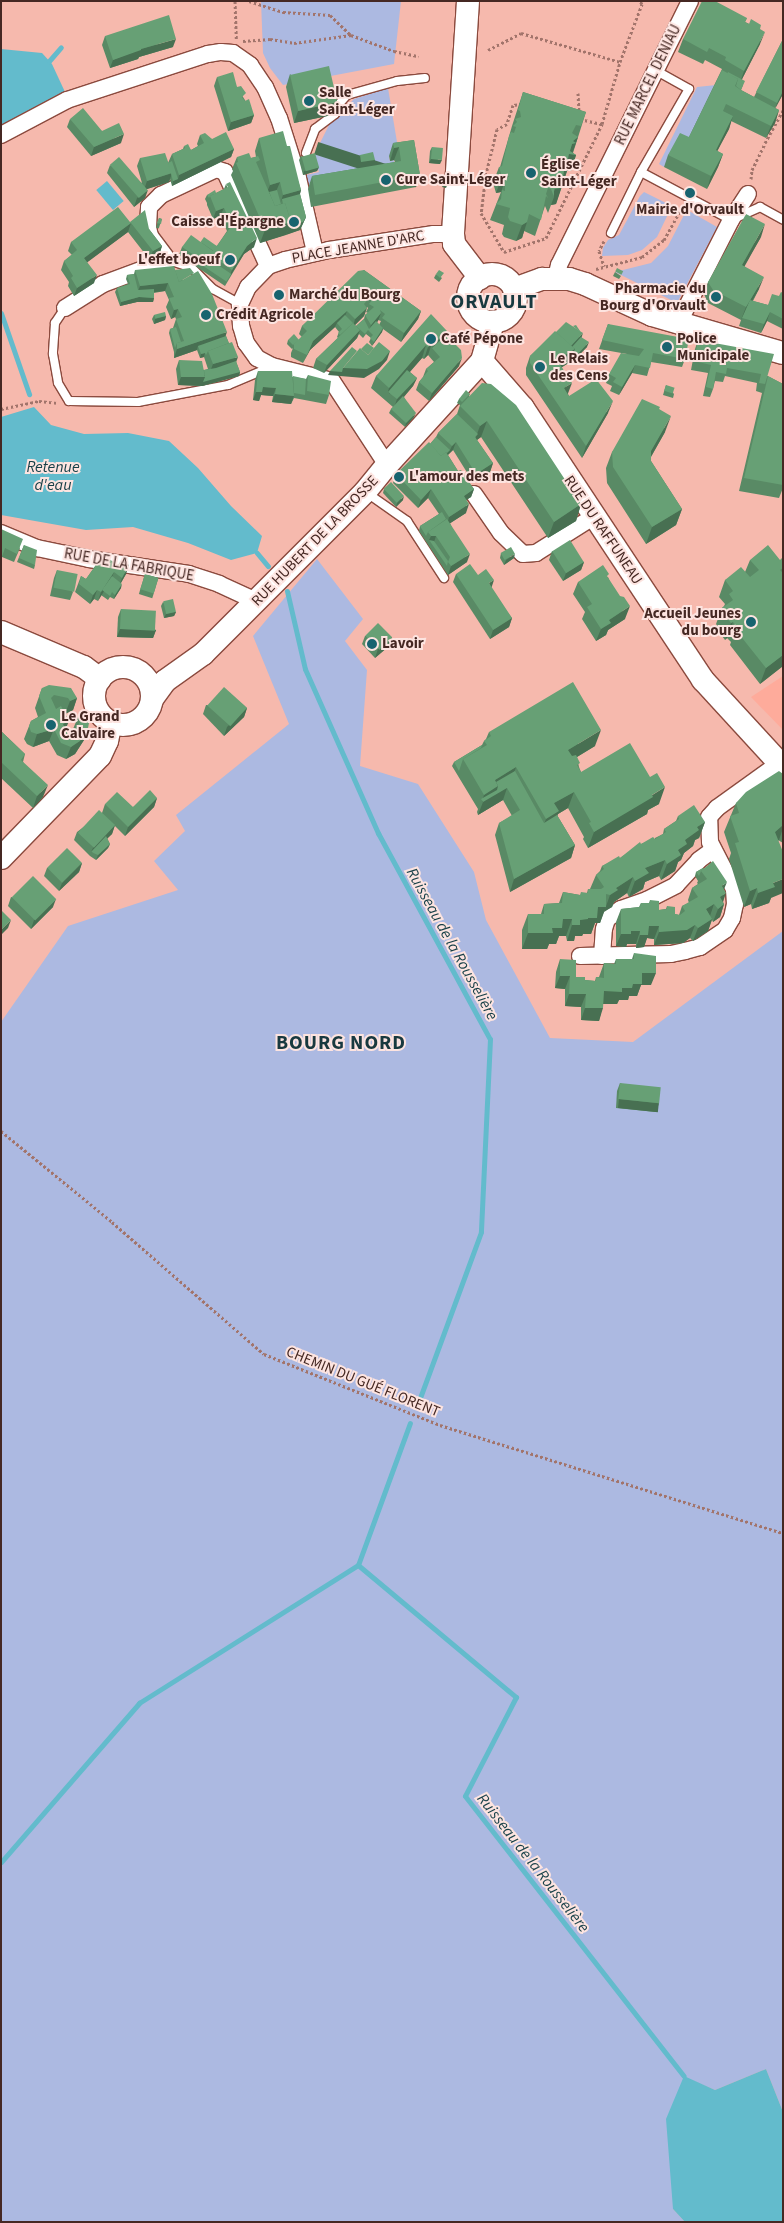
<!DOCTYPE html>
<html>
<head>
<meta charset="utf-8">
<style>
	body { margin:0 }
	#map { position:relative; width:784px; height:2223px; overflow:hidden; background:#f6b9ad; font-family:"Source Sans 3",sans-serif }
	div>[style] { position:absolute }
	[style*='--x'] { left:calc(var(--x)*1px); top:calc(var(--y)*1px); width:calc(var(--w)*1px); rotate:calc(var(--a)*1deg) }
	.built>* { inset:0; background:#feab9b }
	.green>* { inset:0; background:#acb9e1 }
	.water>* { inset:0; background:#63bbcc; transform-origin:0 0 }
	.stream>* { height:5px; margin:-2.5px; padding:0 2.5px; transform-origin:2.5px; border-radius:2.5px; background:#63bbcc }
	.path>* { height:3px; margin-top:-1.5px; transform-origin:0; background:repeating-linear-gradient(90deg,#a2746b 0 2.5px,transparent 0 5px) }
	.roads { filter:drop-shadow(1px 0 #8b4a3e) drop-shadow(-1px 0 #8b4a3e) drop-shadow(0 1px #8b4a3e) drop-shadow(0 -1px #8b4a3e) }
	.lane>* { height:8px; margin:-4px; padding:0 4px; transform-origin:4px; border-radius:4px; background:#fff }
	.street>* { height:16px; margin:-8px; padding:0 8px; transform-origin:8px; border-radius:8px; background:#fff }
	.secondary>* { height:22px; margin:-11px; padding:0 11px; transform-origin:11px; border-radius:11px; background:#fff }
	.secondary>.ring { margin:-11px; padding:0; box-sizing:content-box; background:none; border:22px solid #fff; border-radius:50% }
	.wall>* { inset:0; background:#598a65; transform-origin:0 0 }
	.shaded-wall>* { inset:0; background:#487052; transform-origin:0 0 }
	.building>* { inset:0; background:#67a075; transform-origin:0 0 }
	.dots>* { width:14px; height:14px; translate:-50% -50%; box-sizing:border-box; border:2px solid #fde4e0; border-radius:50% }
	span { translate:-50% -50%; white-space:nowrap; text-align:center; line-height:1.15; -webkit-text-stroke:4px #fde4e0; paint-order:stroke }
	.street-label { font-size:15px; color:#452823 }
	.poi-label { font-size:15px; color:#452823; font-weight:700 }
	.left { translate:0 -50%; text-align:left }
	.right { translate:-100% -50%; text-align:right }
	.water-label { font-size:16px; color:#163f47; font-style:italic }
	.district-label { font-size:20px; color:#18393f; font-weight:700; letter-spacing:1px }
	.frame { position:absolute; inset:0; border:2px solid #452823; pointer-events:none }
</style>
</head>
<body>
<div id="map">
	<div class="built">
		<div style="clip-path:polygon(783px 676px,783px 730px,751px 697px)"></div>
	</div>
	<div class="green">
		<div style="clip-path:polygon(261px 1px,401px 1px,394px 64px,283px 85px,270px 68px,263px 53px)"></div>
		<div style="clip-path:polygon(716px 85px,684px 149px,664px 167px,659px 164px,697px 87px)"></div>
		<div style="clip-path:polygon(388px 88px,399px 154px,389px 156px,390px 161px,394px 160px,396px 171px,305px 186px,302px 176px,319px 172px,314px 155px,329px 125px,354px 99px)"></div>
		<div style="clip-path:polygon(644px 192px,672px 206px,657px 237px,642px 250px,628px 255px,602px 256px,603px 248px,608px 240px,619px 235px,640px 196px)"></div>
		<div style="clip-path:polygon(689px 211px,717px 227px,677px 303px,615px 272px,651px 263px,668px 246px,685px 213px)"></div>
		<div style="clip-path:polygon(317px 559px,363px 619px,345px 641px,367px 670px,360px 766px,418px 784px,474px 872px,486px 920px,550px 1038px,633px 1042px,783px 931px,783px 2112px,766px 2069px,715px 2090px,684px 2077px,673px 2209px,685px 2222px,1px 2222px,1px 1022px,68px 926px,178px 890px,154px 861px,185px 831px,176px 815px,289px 724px,253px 636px)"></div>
	</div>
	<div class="water">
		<div style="clip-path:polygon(1px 49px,42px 53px,52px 64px,65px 92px,1px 127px)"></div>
		<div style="left:107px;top:181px;width:26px;height:14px;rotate:50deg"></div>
		<div style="clip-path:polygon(34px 407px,51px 425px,84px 434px,128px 433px,169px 441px,198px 468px,231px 506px,262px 536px,257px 553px,231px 560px,188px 543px,133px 527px,86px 530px,1px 515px,1px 417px)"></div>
		<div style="clip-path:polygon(766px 2069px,783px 2112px,783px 2222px,685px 2222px,673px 2209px,666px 2119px,684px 2076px,715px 2090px)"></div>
	</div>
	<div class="stream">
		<div style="--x:49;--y:61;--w:18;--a:-49"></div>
		<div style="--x:1;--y:313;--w:86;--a:70.9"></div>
		<div style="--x:257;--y:553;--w:17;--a:50"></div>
		<div style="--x:287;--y:591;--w:80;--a:77"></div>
		<div style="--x:305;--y:669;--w:180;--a:66"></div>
		<div style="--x:378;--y:833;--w:234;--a:61.5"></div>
		<div style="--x:490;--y:1039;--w:193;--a:92.7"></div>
		<div style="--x:481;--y:1232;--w:185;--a:110.2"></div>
		<div style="--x:358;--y:1565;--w:206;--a:39.9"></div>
		<div style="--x:516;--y:1697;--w:111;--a:117.3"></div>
		<div style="--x:465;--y:1796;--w:355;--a:52"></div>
		<div style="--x:1;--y:1862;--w:211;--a:-49"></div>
		<div style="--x:139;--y:1703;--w:259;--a:-32.2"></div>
		<div style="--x:358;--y:1565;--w:151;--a:-69.9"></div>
	</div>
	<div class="path">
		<div style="--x:235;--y:1;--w:38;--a:88"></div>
		<div style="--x:249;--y:1;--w:36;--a:18"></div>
		<div style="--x:283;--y:12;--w:47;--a:3.7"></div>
		<div style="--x:330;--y:15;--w:29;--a:44"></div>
		<div style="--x:351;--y:35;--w:46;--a:20.4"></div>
		<div style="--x:394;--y:51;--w:25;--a:12"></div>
		<div style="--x:243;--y:41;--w:27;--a:-4"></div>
		<div style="--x:270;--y:39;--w:24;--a:9"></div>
		<div style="--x:294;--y:43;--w:58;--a:-8"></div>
		<div style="--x:488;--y:50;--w:37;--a:-27"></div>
		<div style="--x:521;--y:33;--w:103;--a:16.3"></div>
		<div style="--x:578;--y:93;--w:20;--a:87"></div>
		<div style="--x:522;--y:104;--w:9;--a:174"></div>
		<div style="--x:513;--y:105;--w:20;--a:108"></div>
		<div style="--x:507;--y:124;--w:11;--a:153"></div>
		<div style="--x:497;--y:129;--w:46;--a:103.7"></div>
		<div style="--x:486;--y:174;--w:39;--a:97"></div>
		<div style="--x:481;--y:213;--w:45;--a:59.5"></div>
		<div style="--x:504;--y:252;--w:44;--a:-18.4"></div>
		<div style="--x:546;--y:238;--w:127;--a:-63.8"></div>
		<div style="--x:602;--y:124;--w:65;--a:-73.8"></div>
		<div style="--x:620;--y:62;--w:62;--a:-69.2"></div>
		<div style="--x:642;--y:4;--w:4;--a:-124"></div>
		<div style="--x:580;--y:119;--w:23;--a:13"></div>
		<div style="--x:751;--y:179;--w:9;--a:-84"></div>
		<div style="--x:752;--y:170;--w:30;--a:-64"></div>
		<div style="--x:765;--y:143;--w:38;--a:-61"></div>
		<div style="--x:604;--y:241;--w:11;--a:117"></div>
		<div style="--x:599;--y:251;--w:16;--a:72"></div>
		<div style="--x:596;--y:269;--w:48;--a:-14.6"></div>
		<div style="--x:642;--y:257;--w:28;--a:-38"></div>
		<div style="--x:664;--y:240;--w:39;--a:-61"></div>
		<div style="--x:1;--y:409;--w:39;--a:-12"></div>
		<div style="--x:39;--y:401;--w:18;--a:6"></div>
		<div style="--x:1;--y:1131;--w:144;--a:39.3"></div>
		<div style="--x:112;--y:1222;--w:201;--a:41"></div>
		<div style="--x:264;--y:1354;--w:190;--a:22"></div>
		<div style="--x:440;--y:1425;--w:360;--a:17.5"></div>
	</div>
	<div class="roads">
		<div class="lane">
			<div style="--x:306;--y:153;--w:26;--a:-69"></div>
			<div style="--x:315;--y:129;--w:25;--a:-37"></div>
			<div style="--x:335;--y:114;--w:9;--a:-72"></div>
			<div style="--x:338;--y:105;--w:13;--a:-48"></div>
			<div style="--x:347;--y:95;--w:52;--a:-15.6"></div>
			<div style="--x:397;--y:81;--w:28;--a:-6"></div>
			<div style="--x:641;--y:172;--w:102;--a:28.1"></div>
			<div style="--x:731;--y:220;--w:32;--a:-24"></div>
			<div style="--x:760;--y:207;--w:26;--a:29"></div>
			<div style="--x:611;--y:233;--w:68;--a:-63.8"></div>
			<div style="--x:641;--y:172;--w:96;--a:-60"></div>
			<div style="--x:689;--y:89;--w:39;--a:-151"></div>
			<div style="--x:168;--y:260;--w:25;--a:18"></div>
			<div style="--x:192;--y:268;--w:30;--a:45"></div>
			<div style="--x:213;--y:289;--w:31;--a:29"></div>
			<div style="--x:65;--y:308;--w:18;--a:124"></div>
			<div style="--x:55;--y:323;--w:31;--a:94"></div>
			<div style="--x:53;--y:354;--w:29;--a:80"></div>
			<div style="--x:58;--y:383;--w:21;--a:59"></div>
			<div style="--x:69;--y:401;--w:69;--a:0.8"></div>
			<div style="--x:138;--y:402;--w:92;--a:-10.7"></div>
			<div style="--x:228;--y:385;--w:47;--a:-22.7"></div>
			<div style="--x:367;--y:493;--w:49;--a:35"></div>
			<div style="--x:407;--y:521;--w:68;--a:57"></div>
		</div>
		<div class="street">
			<div style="--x:1;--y:135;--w:75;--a:-27.9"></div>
			<div style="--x:67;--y:100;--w:148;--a:-18.1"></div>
			<div style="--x:208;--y:54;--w:13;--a:-9"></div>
			<div style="--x:221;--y:52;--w:12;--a:5"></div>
			<div style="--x:233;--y:53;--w:21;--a:35"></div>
			<div style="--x:250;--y:65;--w:27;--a:56"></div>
			<div style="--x:265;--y:87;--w:34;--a:66"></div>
			<div style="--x:279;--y:118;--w:63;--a:72.4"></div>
			<div style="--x:298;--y:178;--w:76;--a:77.1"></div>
			<div style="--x:556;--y:277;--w:12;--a:-76"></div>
			<div style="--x:559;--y:265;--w:295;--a:-63.6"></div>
			<div style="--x:65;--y:308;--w:45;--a:-32.3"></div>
			<div style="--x:103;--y:284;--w:69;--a:-20.3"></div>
			<div style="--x:168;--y:260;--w:30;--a:-127"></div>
			<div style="--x:150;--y:236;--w:9;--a:-103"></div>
			<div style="--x:148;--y:227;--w:20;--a:-87"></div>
			<div style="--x:149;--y:207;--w:17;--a:-45"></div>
			<div style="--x:161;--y:195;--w:61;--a:-25.3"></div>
			<div style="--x:216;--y:169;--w:9;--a:18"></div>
			<div style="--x:225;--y:172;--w:103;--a:65.4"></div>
			<div style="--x:678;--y:324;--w:117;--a:-63"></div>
			<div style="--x:731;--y:220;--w:31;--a:-57"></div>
			<div style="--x:387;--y:465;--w:100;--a:-123.2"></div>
			<div style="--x:332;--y:381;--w:62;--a:-166"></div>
			<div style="--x:272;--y:366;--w:17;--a:-152"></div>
			<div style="--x:257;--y:358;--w:19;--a:-126"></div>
			<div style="--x:246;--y:343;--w:18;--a:-106"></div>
			<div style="--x:241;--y:326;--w:22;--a:-93"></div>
			<div style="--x:240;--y:304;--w:19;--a:-65"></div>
			<div style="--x:248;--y:287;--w:29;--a:-46"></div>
			<div style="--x:268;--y:266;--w:18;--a:-19"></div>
			<div style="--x:285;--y:260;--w:45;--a:-12.8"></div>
			<div style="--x:329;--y:250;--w:106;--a:-8.7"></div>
			<div style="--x:434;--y:234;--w:19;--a:0"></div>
			<div style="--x:474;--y:494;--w:47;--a:55.3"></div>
			<div style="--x:501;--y:533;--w:30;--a:44"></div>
			<div style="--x:523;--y:554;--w:13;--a:-4"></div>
			<div style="--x:536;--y:553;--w:67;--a:-32.3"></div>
			<div style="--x:1;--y:533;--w:39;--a:23"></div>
			<div style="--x:37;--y:548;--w:53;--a:11.9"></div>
			<div style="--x:89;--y:559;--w:101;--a:8.5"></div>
			<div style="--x:189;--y:574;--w:32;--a:18"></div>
			<div style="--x:219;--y:584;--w:41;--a:24.7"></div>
			<div style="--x:580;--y:956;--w:91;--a:-1.3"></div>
			<div style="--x:671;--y:954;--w:14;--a:-12"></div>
			<div style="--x:685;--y:951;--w:16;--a:-15"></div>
			<div style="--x:700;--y:947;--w:30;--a:-34"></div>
			<div style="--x:725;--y:930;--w:14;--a:-60"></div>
			<div style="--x:732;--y:918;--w:14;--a:-78"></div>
			<div style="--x:735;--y:904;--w:15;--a:-94"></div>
			<div style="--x:734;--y:889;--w:53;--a:-117.1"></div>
			<div style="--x:710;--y:842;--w:25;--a:-92"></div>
			<div style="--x:709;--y:817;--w:12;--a:-48"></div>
			<div style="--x:717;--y:808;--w:75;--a:-35.8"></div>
			<div style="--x:602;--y:956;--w:27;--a:-86"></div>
			<div style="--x:604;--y:929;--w:10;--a:-73"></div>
			<div style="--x:607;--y:919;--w:17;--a:-36"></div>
			<div style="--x:621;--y:909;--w:28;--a:-19"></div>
			<div style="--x:647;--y:900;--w:33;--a:-27"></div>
			<div style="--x:676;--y:885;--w:34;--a:-47"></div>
			<div style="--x:699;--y:860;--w:17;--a:-36"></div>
		</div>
		<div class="secondary">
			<div style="--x:468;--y:1;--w:233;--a:93.7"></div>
			<div style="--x:453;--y:234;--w:10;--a:84"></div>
			<div style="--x:454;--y:244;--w:43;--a:52.6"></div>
			<div class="ring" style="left:468px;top:274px;width:26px;height:26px"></div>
			<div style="--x:514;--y:289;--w:30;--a:-20"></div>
			<div style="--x:542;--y:279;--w:27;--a:0"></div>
			<div style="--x:569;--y:279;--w:17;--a:17"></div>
			<div style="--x:585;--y:284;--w:74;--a:24.8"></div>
			<div style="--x:652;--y:315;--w:136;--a:16.2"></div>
			<div style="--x:482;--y:361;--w:62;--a:48.9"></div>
			<div style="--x:523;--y:408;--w:326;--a:56.5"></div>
			<div style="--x:703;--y:680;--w:118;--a:47.4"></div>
			<div style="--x:1;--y:632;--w:90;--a:22.9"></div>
			<div style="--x:84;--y:667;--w:20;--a:37"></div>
			<div class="ring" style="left:94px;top:667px;width:36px;height:36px"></div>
			<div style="--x:152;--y:699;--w:22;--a:-54"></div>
			<div style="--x:165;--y:681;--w:47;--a:-35.4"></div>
			<div style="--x:203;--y:654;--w:229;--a:-45"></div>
			<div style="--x:365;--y:492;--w:35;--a:-51"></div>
			<div style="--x:387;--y:465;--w:141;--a:-47.6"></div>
			<div style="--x:482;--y:361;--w:41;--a:-74.2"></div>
			<div style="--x:1;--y:858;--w:142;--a:-45.9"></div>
			<div style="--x:100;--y:756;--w:17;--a:-65"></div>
			<div style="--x:107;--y:741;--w:19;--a:-78"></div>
		</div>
	</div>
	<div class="wall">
		<div style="clip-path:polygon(747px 18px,745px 22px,760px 29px,760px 44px,742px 79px,743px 85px,741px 90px,754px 97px,783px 39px,783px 94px,775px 108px,779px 110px,775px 123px,766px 138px,731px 121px,729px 129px,717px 151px,723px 154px,718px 167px,707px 189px,664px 167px,668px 155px,689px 137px,722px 69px,705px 60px,703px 64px,678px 52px,683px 39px)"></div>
		<div style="clip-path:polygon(105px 36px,173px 47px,139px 57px,138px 59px,110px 68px,102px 45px)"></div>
		<div style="clip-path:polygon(290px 74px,332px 115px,294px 123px,286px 87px)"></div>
		<div style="clip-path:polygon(217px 77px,237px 87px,254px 115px,251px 123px,228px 131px,214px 86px)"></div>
		<div style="clip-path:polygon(523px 92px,586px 112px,573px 153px,576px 155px,571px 171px,567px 171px,556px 204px,551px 205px,548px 213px,545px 206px,535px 236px,524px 231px,522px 238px,516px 241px,504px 237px,502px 234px,504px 225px,490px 220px,501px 192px,496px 193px,493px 183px,499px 167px,500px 167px,512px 126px)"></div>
		<div style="clip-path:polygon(70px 119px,102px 131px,121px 143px,91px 156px,67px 127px)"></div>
		<div style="clip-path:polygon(200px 135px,212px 139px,234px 149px,231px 157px,172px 186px,170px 179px,169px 182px,147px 189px,145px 198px,134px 207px,107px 173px,110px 165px,142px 183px,137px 166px,140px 158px,168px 163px,172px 154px,183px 149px,184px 146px,191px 150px,198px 146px,197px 144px)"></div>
		<div style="clip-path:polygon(259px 138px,287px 146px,301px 190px,300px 194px,306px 217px,300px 230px,260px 243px,231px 175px,233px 171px,232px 169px,237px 157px,251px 158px,256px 157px,255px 151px)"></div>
		<div style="clip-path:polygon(414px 140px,420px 175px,416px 187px,311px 207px,308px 189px,312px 176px,395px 162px,394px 160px,390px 161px,389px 156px,393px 143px)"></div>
		<div style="clip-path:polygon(432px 147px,440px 164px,429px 163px,430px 151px)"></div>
		<div style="clip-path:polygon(360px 155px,375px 160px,373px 164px,360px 166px,359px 159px)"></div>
		<div style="clip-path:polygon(301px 156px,319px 167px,317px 171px,303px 175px,299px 160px)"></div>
		<div style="clip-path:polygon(226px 184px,254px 247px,244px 254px,225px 286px,179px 255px,182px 247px,200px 242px,217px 246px,227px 231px,220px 216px,213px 219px,207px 205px,207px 203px,205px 199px,207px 195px,216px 193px,224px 189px)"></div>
		<div style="left:159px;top:218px;width:3px;height:10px;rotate:18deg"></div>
		<div style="clip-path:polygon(130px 222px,149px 229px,162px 246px,159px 255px,149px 259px,128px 232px,87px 262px,94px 283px,74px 296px,68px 286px,69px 282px,61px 270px,64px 261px,72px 255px,68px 251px,71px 242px)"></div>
		<div style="clip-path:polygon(761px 237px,744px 266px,759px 289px,753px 301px,768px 305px,783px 293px,783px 329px,767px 321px,761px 333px,739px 326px,741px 320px,708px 303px,704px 294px,708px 282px)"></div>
		<div style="clip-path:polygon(135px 270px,175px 270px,226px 336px,240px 372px,239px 376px,202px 386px,178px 385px,176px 369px,179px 360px,204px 370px,208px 369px,204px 357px,200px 358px,197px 350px,174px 358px,174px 352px,169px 333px,170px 329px,173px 328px,176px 319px,175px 317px,171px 319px,166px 307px,169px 300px,165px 291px,154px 293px,154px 298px,153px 302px,137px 302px,120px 306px,115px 292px,117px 288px,128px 284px,126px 279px,127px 275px,134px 274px)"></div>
		<div style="clip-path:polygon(evenodd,364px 270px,421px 311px,418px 319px,401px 342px,383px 329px,382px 332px,372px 346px,369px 342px,371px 338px,366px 334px,363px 338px,359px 334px,357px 338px,324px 373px,313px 368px,316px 359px,338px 338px,337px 337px,339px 332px,335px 327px,310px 350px,303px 363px,291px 357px,291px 353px,293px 348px,292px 349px,287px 344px,288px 340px,299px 340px,302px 337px,299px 334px,302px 326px,364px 270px,367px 307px,368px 308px,366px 312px,368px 313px,365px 315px,364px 319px,356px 326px,355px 325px,364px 316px,367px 307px,364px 270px,378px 320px,381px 321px,379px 325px,377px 322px,378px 320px)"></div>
		<div style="clip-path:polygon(615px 272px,621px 276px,619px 279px,613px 276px)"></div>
		<div style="clip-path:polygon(436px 274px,442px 278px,439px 282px,434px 278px)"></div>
		<div style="clip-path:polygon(154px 315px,166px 316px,165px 320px,154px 324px,152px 319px)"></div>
		<div style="clip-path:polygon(608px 324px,685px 359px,682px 367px,651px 362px,647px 376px,632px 373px,619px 395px,610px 391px,612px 386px,606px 383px,609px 374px,627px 354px,599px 349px)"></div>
		<div style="clip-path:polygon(447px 331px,446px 335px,459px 366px,429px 401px,416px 390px,419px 382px,423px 377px,426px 369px,434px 362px,428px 355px,424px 359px,422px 358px,410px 372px,417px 378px,413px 386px,404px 397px,414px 417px,405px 427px,389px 413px,391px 409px,393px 407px,371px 388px,376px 376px)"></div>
		<div style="clip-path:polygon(556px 332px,581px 337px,587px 347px,571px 363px,570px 362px,562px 367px,568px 394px,569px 396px,608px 413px,582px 458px,526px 375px,526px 368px,530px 356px)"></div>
		<div style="clip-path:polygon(698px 340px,783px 384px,783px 488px,779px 498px,739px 491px,762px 393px,756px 391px,757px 383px,725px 376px,723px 382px,715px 381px,713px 389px,710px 397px,703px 396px,708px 373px,691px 370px,695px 349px)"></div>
		<div style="clip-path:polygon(258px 371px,306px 379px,308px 375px,329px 395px,326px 404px,294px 398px,291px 404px,272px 402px,273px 396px,261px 395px,259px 401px,253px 400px,255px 380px)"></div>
		<div style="clip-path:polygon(666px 385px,674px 394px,673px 398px,663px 395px)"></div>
		<div style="clip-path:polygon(470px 394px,469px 396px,581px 504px,576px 521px,548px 538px,481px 437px,477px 440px,493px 463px,490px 472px,473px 482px,453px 450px,448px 455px,458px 471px,474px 489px,471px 497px,466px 500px,466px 513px,450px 523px,467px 562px,448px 575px,419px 531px,420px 526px,439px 514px,428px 498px,418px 508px,393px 483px,396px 474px,430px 444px,436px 437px,438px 433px,457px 414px,460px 405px,457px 403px,459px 399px)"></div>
		<div style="clip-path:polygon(659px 409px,665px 432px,651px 457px,651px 461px,682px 509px,676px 525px,646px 544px,607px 483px,606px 468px,612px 452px)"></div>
		<div style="clip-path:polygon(384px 489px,403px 500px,396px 507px,383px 493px)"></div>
		<div style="clip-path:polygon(1px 529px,20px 548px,14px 562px,2px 557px)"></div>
		<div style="clip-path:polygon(24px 545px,35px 565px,34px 569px,17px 562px)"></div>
		<div style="clip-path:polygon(552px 551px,584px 562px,581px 570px,563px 581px,549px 560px)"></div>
		<div style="clip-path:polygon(501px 553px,514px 558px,504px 565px,500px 558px)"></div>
		<div style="clip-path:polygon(103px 555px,126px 574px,121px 583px,121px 588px,114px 599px,110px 597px,108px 600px,101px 595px,98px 601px,94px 599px,90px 604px,75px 592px,81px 576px,86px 579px)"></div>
		<div style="clip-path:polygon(750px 560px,783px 560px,783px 666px,760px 684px,730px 645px,731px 642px,727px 638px,725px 640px,719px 632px,720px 630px,716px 624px,722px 608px,724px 606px,725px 604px,719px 597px,725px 580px,745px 572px)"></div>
		<div style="clip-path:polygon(57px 570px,73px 592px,70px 600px,50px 596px,54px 578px)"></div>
		<div style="left:145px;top:574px;width:14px;height:21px;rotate:17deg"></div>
		<div style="clip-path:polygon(456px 574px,478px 575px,512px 618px,509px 627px,490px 639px,453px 582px)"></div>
		<div style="clip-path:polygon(608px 577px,625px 619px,608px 630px,606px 635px,596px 641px,582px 619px,585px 612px,573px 594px,578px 582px)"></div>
		<div style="clip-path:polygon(163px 602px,176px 612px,174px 616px,164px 618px,161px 606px)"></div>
		<div style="clip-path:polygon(121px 609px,156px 630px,153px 638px,117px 637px,118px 617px)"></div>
		<div style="clip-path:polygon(365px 636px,392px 637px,389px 646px,375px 658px,362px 644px)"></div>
		<div style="clip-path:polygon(42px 688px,77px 698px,73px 710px,65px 714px,66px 729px,68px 735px,72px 734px,74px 731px,73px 729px,78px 717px,88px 728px,84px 740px,75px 754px,66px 759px,57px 755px,49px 741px,33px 747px,27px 744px,24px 739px,31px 721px,38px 717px,35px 708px)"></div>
		<div style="clip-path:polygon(206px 705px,247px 708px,244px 717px,224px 736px,203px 714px)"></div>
		<div style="clip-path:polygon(1px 731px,25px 754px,23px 762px,43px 797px,33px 808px,1px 778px)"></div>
		<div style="clip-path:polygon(489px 732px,595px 746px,577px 757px,579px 767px,581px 772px,659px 804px,648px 810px,647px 814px,588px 848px,583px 839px,584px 837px,568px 808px,558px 814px,557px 815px,575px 845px,571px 858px,510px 892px,495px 835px,499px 823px,512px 816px,503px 800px,478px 815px,477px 812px,478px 809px,452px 766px,454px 762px,482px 745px,484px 741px,486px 739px)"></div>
		<div style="clip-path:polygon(783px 774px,783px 843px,778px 840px,771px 898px,769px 903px,752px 909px,751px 904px,744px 907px,729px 859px,731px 853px,724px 832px,736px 803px)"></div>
		<div style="clip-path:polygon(157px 798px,154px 807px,125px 836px,110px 821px,115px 825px,112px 834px,107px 838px,110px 844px,108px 848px,96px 860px,90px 856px,74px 840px,77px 832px,102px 813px,105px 804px,133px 807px)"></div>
		<div style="clip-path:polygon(678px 816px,705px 822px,699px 838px,695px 840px,693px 846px,684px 853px,681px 860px,678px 862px,675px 871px,661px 880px,659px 876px,645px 882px,643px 889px,629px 897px,627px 893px,614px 902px,612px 907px,604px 911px,600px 923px,595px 923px,591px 934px,583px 934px,582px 936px,575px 936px,574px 941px,567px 941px,566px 936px,559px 936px,556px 944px,549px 944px,547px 949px,522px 949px,522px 930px,528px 914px,541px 914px,544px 904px,559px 903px,563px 892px,580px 895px,587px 893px,588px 889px,590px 889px,596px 875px,600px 871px,602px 866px,620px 858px,641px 844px,655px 839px,655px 838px,663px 834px,664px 829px,676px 821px)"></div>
		<div style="clip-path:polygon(82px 863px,79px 872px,59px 891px,44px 876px,47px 868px)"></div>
		<div style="clip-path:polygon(703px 868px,724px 889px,723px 902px,724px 904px,720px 917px,713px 922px,712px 920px,708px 931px,693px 941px,690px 938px,683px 943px,654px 945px,654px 939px,647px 938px,644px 947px,636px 948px,636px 944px,627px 944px,626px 947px,616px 946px,616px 922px,621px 909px,639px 907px,641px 903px,649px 903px,650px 900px,659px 910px,666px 909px,667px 906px,675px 914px,679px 915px,682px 906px,689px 903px,688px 900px,692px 888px,698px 884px,697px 883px,698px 881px,695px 876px,696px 872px)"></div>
		<div style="clip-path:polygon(11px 897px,53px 907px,31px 929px,8px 906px)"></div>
		<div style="clip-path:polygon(634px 953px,651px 985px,641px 985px,637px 996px,629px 996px,628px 1000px,619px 1000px,617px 1004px,603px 1004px,599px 1021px,581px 1020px,581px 1007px,565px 1006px,565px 989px,555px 988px,556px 972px,560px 959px,576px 977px,585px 980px,595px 981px,596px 977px,599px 977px,604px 963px,614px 964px,616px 959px,632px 959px)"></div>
		<div style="clip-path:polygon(620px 1083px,659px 1103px,656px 1112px,616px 1108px,617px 1091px)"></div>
	</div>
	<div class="shaded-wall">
		<div style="clip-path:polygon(765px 32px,760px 44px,740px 83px,744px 71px)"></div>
		<div style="clip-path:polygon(176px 39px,173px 47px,139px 57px,138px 59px,110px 68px,113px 60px,141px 49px)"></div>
		<div style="clip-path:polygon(783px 91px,783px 94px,774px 111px,777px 103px)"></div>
		<div style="clip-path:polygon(337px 102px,332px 115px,294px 123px,298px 111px)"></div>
		<div style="clip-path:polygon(779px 110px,775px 123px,766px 138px,771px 126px)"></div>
		<div style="clip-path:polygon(254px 115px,251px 123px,228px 131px,231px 122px)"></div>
		<div style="clip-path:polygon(733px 116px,729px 129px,711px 163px,716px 150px)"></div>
		<div style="clip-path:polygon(124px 134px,121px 143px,91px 156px,94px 147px)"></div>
		<div style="clip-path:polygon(578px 137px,572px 154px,576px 155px,571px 171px,567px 171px,556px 204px,551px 205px,554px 197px,553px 194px,563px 170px,573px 141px)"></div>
		<div style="clip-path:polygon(399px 147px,394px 160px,390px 161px,394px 148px)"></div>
		<div style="clip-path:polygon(234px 149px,231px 157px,172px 186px,173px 181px,178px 179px,179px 175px)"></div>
		<div style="clip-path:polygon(723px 154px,718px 167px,707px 189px,711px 176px)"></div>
		<div style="clip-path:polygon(431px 159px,442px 160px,440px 164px,429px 163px)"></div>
		<div style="clip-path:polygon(375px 160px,373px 164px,360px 166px,361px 162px)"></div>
		<div style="clip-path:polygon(319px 167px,317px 171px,303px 175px,304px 171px)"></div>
		<div style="clip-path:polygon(172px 173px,169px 182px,144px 190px,147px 181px)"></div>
		<div style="left:420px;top:175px;width:13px;height:107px;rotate:108deg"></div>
		<div style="clip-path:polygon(509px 176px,505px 181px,501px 192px,496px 193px,502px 177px)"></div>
		<div style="clip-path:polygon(280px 182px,275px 194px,265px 197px,270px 185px)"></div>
		<div style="clip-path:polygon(444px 183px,448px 183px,446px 188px,442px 187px)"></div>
		<div style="clip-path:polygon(148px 190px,145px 198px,134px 207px,137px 198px)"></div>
		<div style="clip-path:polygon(301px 190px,297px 203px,282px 199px,279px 207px,283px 195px)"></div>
		<div style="clip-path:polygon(224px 208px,220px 216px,213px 219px,216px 211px)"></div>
		<div style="clip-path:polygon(306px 217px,300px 230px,286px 235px,289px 226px)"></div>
		<div style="clip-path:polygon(291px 222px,286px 235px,260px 243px,265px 230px)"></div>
		<div style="clip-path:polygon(527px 222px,522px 238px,516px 241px,522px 225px)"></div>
		<div style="clip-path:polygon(131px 223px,128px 232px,81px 267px,84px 258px)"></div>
		<div style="clip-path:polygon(765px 224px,761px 237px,738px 278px,742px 265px)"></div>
		<div style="clip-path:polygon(257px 238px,254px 247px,244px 254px,229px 278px,232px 270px,247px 246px)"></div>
		<div style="clip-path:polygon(162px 246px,159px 255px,149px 259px,153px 251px)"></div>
		<div style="clip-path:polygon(97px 275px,94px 283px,74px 296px,77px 288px)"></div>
		<div style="clip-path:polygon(764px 277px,759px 289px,741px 320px,746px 307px)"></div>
		<div style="clip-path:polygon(168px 283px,165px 291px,137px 294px,140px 286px)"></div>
		<div style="clip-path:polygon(139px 297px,154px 298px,153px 302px,137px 302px,120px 306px,121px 302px)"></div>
		<div style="clip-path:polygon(367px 308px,364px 316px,353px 327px,355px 319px)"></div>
		<div style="clip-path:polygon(178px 309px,175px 317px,171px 319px,174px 310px)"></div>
		<div style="clip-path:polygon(347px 311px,344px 319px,337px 323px,335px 327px,310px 350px,303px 363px,307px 355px,313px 341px)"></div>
		<div style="clip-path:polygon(421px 311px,418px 319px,401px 342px,404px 333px)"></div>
		<div style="clip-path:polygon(770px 312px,767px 321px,761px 333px,764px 324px)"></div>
		<div style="clip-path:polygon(381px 313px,378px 321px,369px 331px,371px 325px)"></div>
		<div style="clip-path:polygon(166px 316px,165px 320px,154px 324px,155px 319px)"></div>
		<div style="clip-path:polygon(383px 328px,382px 332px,372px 346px,374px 342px)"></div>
		<div style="clip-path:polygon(360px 330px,357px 338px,324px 373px,327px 365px)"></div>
		<div style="clip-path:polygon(447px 331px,443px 343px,432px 348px,434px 344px)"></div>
		<div style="clip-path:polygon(227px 332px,224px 340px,198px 346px,197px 350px,174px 358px,177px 349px)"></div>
		<div style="clip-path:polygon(583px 333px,580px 342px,575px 349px,570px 362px,553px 373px,557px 360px)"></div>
		<div style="clip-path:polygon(589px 342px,587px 347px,571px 363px,573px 359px)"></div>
		<div style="clip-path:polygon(432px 343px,428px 355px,424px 359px,428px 347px)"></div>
		<div style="clip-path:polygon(426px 345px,422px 358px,390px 394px,388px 392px,389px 388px)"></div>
		<div style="clip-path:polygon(390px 351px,387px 360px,379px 369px,364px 378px,328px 375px,330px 371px,343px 368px)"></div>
		<div style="clip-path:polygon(205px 353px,204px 357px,200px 358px,201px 354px)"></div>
		<div style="clip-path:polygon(238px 357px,235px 365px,210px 372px,213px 364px)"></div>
		<div style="clip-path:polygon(462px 358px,459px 366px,429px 401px,432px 393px)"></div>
		<div style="clip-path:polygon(635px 365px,632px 373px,619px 395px,622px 387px)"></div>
		<div style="clip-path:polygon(240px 372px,239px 376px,202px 386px,178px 385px,181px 377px)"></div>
		<div style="clip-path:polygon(417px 378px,413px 386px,394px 408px,397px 399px)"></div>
		<div style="clip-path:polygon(572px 383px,567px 396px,564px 388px)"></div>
		<div style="clip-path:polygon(263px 387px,276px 388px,273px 396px,261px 395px,259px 401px,253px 400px,256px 392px)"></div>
		<div style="clip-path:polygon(275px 394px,294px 396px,291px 404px,272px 402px)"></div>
		<div style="clip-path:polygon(613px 401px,608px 413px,582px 458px,586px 446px)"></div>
		<div style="clip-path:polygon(416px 413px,414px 417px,405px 427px,406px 423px)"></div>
		<div style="clip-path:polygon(671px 416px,665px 432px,645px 467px,651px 451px)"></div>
		<div style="clip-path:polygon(487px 421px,481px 437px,474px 442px,480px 426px)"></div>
		<div style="clip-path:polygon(456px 442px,453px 450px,438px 464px,439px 460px,450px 450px,452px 446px)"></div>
		<div style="clip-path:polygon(493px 463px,490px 472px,473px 482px,476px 474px)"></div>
		<div style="clip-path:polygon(431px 489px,428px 498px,418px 508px,421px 500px)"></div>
		<div style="clip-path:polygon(474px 489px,471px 497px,460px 504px,464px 496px)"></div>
		<div style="clip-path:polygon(404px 496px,403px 500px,396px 507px,397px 503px)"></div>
		<div style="clip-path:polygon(469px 504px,466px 513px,446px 526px,436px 536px,433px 545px,429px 540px,431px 536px,448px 521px,449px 517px)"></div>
		<div style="clip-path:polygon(581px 504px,576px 521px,548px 538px,554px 522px)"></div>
		<div style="clip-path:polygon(682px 509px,676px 525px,646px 544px,652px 527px)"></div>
		<div style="clip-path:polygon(470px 554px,467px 562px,448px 575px,451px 566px)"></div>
		<div style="clip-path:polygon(515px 554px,514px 558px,504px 565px,506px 560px)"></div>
		<div style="clip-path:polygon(584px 562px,581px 570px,563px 581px,566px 573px)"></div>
		<div style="clip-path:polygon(129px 565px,126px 574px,119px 586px,122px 578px)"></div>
		<div style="clip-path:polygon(114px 572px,111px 580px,98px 601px,101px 592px)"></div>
		<div style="clip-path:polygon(494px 580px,491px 589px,489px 583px)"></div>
		<div style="clip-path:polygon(122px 584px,121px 588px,114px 599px,115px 595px)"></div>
		<div style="clip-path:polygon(97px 590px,94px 599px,90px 604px,93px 595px)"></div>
		<div style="clip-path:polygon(630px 606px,625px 619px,608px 630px,606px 635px,596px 641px,601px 629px,609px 620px)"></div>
		<div style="clip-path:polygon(176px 612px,174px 616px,164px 618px,166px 614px)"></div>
		<div style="clip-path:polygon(512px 618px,509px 627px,490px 639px,493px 630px)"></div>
		<div style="clip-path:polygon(733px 622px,727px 638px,725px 640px,731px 623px)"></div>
		<div style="clip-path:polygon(120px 629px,156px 630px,153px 638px,117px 637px)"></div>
		<div style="clip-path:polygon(392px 637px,389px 646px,375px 658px,378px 649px)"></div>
		<div style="clip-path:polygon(783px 655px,783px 666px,760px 684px,766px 668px)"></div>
		<div style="clip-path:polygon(77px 698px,73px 710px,65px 714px,70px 701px)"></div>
		<div style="clip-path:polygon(247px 708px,244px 717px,224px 736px,227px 727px)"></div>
		<div style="clip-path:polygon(69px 721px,64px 733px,63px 724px)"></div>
		<div style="clip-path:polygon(88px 728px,84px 740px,75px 754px,66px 759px,71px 747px)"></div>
		<div style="clip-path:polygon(54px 729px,49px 741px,33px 747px,37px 734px)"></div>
		<div style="clip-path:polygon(601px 730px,595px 746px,562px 766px,568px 750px)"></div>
		<div style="clip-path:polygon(516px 767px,511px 783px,507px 788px,503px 800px,478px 815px,483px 802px,482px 801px,484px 795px,495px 780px)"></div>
		<div style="clip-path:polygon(48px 785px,43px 797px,33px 808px,37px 796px)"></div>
		<div style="clip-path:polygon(665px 787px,659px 804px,648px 810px,647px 814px,588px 848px,594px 832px)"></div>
		<div style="clip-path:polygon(574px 792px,568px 808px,558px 814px,553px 828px,540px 835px,546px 819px,554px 803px)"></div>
		<div style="clip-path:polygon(157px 798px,154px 807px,125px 836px,128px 827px)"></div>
		<div style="clip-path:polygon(705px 822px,699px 838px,695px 840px,693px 846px,684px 853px,681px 860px,678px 862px,675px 871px,661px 880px,667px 864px,678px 850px,685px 840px,697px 827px)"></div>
		<div style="clip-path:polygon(115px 825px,112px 834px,93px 853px,91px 852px,93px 848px)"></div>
		<div style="clip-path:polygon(783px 825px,783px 828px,779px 840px,769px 848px,775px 832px)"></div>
		<div style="clip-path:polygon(110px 844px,108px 848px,96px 860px,98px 855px)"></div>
		<div style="clip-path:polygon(575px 845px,571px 858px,510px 892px,514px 879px)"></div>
		<div style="clip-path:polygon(665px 860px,659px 876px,645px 882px,643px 889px,629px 897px,635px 881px,645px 868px)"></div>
		<div style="clip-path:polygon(82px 863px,79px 872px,59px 891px,62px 883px)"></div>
		<div style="clip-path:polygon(633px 877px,627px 893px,614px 902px,612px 907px,604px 912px,610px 895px,616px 888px)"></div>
		<div style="clip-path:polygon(783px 879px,783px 893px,771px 898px,769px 903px,752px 909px,758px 893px,773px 883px)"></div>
		<div style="clip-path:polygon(727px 882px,722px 894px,722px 886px)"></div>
		<div style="clip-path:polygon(757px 888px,751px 904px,744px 907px,750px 891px)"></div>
		<div style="clip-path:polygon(726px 893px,722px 905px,720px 897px)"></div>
		<div style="clip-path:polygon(56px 899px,53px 907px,31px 929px,34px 920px)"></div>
		<div style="clip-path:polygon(714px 904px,710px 916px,706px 909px)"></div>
		<div style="clip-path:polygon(724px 904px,720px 917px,713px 922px,718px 909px)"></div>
		<div style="clip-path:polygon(598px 907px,606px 907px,600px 923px,595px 923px,591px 934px,583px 934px,582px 936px,575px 936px,574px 941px,567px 941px,572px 925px,580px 920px,588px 918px)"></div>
		<div style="clip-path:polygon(563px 919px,572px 919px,566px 936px,559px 936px,556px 944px,549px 944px,547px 949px,522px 949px,528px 933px,552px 928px)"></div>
		<div style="clip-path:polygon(712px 919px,708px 931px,693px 941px,698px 928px)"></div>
		<div style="clip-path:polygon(11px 920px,8px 928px,1px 935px,1px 930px)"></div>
		<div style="clip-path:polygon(695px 925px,690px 938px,683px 943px,654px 945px,659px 932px)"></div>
		<div style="clip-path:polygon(649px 926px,659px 926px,654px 939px,647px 938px,644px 947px,636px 948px,640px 935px)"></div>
		<div style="clip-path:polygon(631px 931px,640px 931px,636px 944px,627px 944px,626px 947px,616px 946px,621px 934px)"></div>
		<div style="clip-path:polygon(642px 973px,656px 973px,651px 985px,641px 985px,637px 996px,629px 996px,628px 1000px,619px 1000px,617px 1004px,599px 1004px,604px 991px,633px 984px)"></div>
		<div style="clip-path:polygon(560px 976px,570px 976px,565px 989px,555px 988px)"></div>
		<div style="clip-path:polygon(569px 994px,586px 994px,581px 1007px,565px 1006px)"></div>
		<div style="clip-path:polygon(585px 1008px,603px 1008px,599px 1021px,581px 1020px)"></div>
		<div style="left:619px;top:1099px;width:40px;height:9px;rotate:6deg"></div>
	</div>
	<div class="building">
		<div style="clip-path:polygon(702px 1px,715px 1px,747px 18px,745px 22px,749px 24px,751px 19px,761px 25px,760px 29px,765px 32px,744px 71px,725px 60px,726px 57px,709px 48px,707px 52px,683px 39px)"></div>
		<div style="clip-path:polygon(169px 15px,176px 39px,141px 49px,141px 50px,113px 60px,105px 36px)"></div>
		<div style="clip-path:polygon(783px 39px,783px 91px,777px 103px,756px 92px)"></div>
		<div style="left:329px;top:66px;width:37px;height:40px;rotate:77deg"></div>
		<div style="clip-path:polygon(722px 70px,738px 79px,735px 86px,741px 90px,779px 110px,771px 126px,726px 104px,723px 111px,733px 116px,716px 150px,723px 154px,711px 176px,668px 155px,680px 133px,689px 137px)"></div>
		<div style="clip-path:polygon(233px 72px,237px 87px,241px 86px,246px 93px,242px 97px,245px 101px,249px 99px,254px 115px,231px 122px,217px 77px)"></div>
		<div style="clip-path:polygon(728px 72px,745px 81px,741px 90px,736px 86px,738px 79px,727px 74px)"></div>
		<div style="clip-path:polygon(523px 92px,586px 112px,581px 126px,576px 125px,572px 133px,578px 137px,573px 141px,576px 143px,572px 144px,570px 151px,576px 155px,569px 154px,566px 168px,567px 169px,564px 171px,563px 177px,565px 178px,560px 186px,561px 188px,554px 189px,554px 197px,551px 189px,548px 188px,546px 194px,548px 198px,546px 196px,541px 220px,529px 214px,527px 222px,522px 225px,510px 221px,508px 217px,510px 208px,496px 204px,501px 199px,502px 190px,505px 191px,505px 181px,509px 176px,502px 177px,499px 167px,502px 166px,509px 136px,511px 132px,514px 133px,516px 127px,513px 126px,517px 122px,515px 119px,521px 117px,520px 111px,518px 110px)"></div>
		<div style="clip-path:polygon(83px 108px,102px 131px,119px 123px,124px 134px,94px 147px,70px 119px)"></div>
		<div style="clip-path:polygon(283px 131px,287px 146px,290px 146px,301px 190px,283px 195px,280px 182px,270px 185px,259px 138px)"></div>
		<div style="clip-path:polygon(226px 132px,234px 149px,179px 175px,172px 154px,185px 148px,184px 146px,188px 144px,191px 150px,204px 143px,200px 135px,205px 133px,212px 139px)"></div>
		<div style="clip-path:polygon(414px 140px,420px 175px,315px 195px,312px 176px,401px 161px,399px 147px,394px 148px,393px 143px)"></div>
		<div style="left:432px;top:147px;width:11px;height:12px;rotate:5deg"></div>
		<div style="clip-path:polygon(373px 152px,375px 160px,361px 162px,360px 155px)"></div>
		<div style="clip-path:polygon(165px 153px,172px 173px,147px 181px,140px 158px)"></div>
		<div style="clip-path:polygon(249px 153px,251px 158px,258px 156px,260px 160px,256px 162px,275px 206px,285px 203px,291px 222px,265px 230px,236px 163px,238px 162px,237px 157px)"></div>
		<div style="left:315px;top:153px;width:15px;height:14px;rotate:74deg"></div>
		<div style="left:119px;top:157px;width:44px;height:12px;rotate:49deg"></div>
		<div style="clip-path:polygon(172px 161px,178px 179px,173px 181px,168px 163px)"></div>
		<div style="left:445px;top:174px;width:4px;height:9px"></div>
		<div style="clip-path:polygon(230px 182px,257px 238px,247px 246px,232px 270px,211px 255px,206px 263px,182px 247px,191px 235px,213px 251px,232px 225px,224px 208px,216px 211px,210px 196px,228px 187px,226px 184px)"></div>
		<div style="clip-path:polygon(215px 190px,216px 193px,210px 196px,209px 198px,207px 195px)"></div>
		<div style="clip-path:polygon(277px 190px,281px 204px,275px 206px,269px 192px)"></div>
		<div style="clip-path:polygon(300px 194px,306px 217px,303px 222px,289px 226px,291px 222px,285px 203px,283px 204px,282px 199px)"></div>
		<div style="clip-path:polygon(118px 207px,130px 222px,145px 210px,149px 229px,162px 246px,153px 251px,131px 223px,84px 258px,97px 275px,77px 288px,71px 278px,73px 276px,64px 261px,77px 250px,71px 242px)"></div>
		<div style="clip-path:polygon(746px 214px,765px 224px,742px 265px,764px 277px,746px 307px,713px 290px,708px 282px)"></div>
		<div style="clip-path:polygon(159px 218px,162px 219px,161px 224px,157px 223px)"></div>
		<div style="left:204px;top:237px;width:16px;height:6px;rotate:35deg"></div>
		<div style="left:209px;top:259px;width:27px;height:9px;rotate:34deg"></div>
		<div style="clip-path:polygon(174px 266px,179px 282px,198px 271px,212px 294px,227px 332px,177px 349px,177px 343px,184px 341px,176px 319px,182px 317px,178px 309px,174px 310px,169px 298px,174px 297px,168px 283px,140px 286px,135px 270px)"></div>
		<div style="clip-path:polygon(190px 268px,194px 273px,179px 282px,175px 270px)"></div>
		<div style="left:617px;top:268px;width:7px;height:4px;rotate:27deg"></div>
		<div style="clip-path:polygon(364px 270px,421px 311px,404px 333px,382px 318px,385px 314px,380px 310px,381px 313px,371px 325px,365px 315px,374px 307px,369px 304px,372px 300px,369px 298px,364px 304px,367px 308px,355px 319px,347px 311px,313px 341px,307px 355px,294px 349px,294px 344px,307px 331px,302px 326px,358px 271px)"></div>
		<div style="clip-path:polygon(439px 270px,444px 273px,440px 278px,436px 274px)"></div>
		<div style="clip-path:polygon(134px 274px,138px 290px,154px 289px,154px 298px,139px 297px,121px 302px,117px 288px,130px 284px,127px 275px)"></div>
		<div style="clip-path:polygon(781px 292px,783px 293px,783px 319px,770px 312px,764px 324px,742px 318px,750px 300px,768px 305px,772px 294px,779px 296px)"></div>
		<div style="left:165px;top:312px;width:4px;height:11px;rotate:76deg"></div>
		<div style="clip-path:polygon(431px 314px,447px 331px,434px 344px,432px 343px,428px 347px,426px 345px,389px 388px,376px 376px)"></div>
		<div style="clip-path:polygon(345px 315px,354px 324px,353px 323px,340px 335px,338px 333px,342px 329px,337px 323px)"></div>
		<div style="clip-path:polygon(364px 319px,369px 329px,376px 321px,383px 328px,374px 342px,370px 338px,373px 335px,368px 330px,365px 334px,356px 326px)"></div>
		<div style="clip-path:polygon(566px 322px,583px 333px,571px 346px,556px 332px)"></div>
		<div style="clip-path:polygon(353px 323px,360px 330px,327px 365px,316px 359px)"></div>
		<div style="clip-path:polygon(608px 324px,689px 339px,685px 359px,653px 353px,650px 368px,635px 365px,622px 387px,613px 382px,616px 378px,609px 374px,621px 353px,639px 356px,644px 349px,602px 340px)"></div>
		<div style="clip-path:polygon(576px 325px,580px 331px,579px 331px,573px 326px)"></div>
		<div style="clip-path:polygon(176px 327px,181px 342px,177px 343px,175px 348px,170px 329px)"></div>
		<div style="clip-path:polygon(555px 331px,575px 349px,557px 360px,572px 383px,564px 388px,569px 396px,596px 379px,613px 401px,586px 446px,530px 363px,530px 356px)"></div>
		<div style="clip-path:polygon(294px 334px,299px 340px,293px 345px,288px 340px)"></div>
		<div style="clip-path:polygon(446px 335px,461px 350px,462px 358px,432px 393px,419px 382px,428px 371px,426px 369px,440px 357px,432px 348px)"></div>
		<div style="clip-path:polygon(226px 336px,229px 343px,208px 351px,206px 355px,205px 353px,201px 354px,198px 346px)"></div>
		<div style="clip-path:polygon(581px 337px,589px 342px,573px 359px,572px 358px,575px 349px,572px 347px)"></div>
		<div style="clip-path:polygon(698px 340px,774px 354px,765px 384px,759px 383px,761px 374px,727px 368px,726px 374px,716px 372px,713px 389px,706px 387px,711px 365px,694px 361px)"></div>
		<div style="clip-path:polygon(232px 342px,238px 357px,213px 364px,208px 351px)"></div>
		<div style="clip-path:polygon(379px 342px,390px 351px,382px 361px,367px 369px,343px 368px,360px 348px,368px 355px)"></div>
		<div style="clip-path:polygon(367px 343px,374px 348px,368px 355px,361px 349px)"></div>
		<div style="clip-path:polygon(352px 347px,357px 351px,343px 368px,342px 372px,330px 371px)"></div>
		<div style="clip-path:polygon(179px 360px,202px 361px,205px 377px,181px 377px)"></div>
		<div style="clip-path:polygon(236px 361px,240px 372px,203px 382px,205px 377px,204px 370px,216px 368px)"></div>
		<div style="clip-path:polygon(407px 370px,417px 378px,397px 399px,388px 392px)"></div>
		<div style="clip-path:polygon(258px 371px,292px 371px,294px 396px,275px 394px,276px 388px,263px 387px,262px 392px,256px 392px)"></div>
		<div style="clip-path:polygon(308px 375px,331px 381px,329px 395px,307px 391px)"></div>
		<div style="clip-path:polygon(293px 376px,306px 379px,305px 395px,294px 393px)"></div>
		<div style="clip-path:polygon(768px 376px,783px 384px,783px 485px,744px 478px)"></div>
		<div style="clip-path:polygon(482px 383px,491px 384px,516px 405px,581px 504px,554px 522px,487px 421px,480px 426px,460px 406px)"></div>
		<div style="left:666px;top:385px;width:9px;height:6px;rotate:18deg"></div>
		<div style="clip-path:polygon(466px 390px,470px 394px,462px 402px,459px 399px)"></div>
		<div style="clip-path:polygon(403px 396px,416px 413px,406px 423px,391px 409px)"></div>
		<div style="clip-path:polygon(642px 399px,660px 407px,659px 409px,671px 416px,651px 451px,651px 461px,682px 509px,652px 527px,613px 467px,612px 452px)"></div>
		<div style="clip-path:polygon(457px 414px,478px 434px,475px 437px,493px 463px,476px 474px,456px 442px,452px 446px,438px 433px)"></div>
		<div style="clip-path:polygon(436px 437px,450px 450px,447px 453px,446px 452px,441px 456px,430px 444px)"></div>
		<div style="clip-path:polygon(429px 442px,441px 456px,446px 452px,458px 471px,461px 470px,474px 489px,464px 496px,469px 504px,449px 517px,431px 489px,421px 500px,396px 474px)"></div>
		<div style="left:391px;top:482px;width:19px;height:10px;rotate:47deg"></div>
		<div style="clip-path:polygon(442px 512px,446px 519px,428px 532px,426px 536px,420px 526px)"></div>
		<div style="clip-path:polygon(447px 519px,470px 554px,451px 566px,448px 562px,450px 557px,436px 536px,431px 536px,428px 532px)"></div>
		<div style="clip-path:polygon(1px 529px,23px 539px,17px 554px,5px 548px,1px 560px)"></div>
		<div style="clip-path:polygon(429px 540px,434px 541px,448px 561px,447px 566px)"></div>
		<div style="left:570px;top:540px;width:26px;height:21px;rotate:58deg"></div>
		<div style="clip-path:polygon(24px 545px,37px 550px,35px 565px,19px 558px)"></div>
		<div style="clip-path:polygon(768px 545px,780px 560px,782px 558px,783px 560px,783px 568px,780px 570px,783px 573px,783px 655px,766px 668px,735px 629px,738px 628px,733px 622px,731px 623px,725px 616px,727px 615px,722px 608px,733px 600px,729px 594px,733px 591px,725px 580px,741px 567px,750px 577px,759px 570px,750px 560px)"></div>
		<div style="left:511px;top:547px;width:8px;height:12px;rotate:60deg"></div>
		<div style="clip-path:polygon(103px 555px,118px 565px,121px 561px,129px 565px,122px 578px,114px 572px,101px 592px,97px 590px,93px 595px,79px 584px,81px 576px,86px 579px)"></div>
		<div style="clip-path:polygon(470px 564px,478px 575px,486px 569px,494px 580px,489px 583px,512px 618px,493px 630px,456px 574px)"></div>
		<div style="clip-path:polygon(603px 565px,609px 574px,607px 576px,620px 596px,624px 597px,630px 606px,609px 620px,611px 623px,601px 629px,587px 607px,592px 604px,578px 582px)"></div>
		<div style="left:57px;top:570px;width:21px;height:18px;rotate:11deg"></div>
		<div style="left:145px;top:574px;width:14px;height:16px;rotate:17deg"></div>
		<div style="clip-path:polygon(112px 576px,122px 584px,115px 595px,112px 592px,110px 596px,102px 590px)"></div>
		<div style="left:173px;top:599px;width:13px;height:10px;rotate:77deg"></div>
		<div style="left:121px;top:609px;width:35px;height:20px;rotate:3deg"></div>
		<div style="left:378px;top:623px;width:20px;height:18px;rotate:45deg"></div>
		<div style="clip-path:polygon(573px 682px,601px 730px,568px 750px,572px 756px,576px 755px,580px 763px,577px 765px,581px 772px,630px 743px,650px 777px,657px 773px,665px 787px,652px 795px,653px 797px,594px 832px,589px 823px,591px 822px,574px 792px,554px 803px,559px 811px,546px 819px,516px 767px,495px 780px,498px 786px,484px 795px,463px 759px,487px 745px,484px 741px,491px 736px,489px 732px)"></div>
		<div style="clip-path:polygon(49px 685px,71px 688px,77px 698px,70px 701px,68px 698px,54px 695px,51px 698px,56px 709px,61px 706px,69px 721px,63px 724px,68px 735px,72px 734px,80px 722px,78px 717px,84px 713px,89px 723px,88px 728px,80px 741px,71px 747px,61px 743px,54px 729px,37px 734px,31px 732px,29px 726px,31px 721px,46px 713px,39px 696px,42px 688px)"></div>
		<div style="left:224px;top:687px;width:31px;height:25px;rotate:42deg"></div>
		<div style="clip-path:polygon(1px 731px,25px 754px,21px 760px,48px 785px,37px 796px,1px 762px)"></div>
		<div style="clip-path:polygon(482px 745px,481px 748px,463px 759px,459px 771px,454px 762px)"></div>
		<div style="clip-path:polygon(515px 771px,544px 823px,557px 815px,575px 845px,514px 879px,499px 823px,520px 810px,507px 788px,483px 802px,481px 799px,497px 790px,498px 786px,496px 782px)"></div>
		<div style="clip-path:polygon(779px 771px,783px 774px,783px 825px,775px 832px,783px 852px,783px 879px,773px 883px,775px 887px,758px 893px,757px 888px,750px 891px,735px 843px,739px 842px,730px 816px,739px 813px,736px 803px,746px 792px)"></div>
		<div style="clip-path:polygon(150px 790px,157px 798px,128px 827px,105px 804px,117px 792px,133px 807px)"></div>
		<div style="clip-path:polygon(694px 805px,705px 822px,697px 827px,699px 830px,685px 840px,687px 844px,678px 850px,681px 855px,667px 864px,665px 860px,645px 868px,649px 873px,635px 881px,633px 877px,616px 888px,618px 890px,610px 895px,606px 894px,606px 907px,598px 907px,597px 918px,588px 918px,588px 919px,580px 920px,580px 925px,572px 925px,572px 919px,563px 919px,562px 928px,552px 928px,553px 933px,528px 933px,528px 914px,544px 914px,544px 904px,562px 903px,563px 892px,580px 895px,581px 892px,588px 893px,588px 889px,601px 889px,604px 887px,596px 875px,604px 869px,602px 866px,619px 856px,620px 858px,640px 842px,641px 844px,653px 837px,655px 839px,666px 832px,664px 829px,679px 819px,678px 816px)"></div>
		<div style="left:99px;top:810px;width:22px;height:31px;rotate:43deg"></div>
		<div style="clip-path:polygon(106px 836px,110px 844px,98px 855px,91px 852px)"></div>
		<div style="left:67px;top:848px;width:21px;height:28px;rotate:45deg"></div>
		<div style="clip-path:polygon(713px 861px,727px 882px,722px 886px,726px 893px,720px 897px,724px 904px,718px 909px,714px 904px,706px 909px,712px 919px,698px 928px,695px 925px,687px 930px,659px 932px,659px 926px,649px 926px,648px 935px,640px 935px,640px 931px,631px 931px,631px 934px,621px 934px,621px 909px,640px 907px,641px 903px,650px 903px,650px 900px,659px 901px,659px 910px,667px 909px,667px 906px,675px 907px,675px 914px,680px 915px,685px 911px,682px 906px,698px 897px,692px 888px,707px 879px,701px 871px)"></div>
		<div style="clip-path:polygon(703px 868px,704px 869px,701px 871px,699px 876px,696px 872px)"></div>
		<div style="left:33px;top:876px;width:33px;height:30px;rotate:45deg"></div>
		<div style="clip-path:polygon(1px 910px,11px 920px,1px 930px)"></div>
		<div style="clip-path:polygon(634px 953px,656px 956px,656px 973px,642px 973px,642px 984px,633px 984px,632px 988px,622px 988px,622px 992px,604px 991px,603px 1008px,585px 1008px,586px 994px,569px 994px,570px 976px,560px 976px,560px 959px,576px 960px,576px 977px,585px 977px,585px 980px,596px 981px,596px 977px,604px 978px,604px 963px,616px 964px,616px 959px,634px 959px)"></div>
		<div style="left:620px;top:1083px;width:41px;height:16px;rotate:6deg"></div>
	</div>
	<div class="dots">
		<div style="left:309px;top:101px;background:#18636f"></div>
		<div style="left:531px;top:173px;background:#18636f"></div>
		<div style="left:386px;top:180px;background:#18636f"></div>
		<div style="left:690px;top:193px;background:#18636f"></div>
		<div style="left:294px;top:222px;background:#18636f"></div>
		<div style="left:230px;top:260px;background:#18636f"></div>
		<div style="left:279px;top:295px;background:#18636f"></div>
		<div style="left:716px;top:297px;background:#18636f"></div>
		<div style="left:206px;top:315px;background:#18636f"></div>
		<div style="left:431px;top:339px;background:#18636f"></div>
		<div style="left:667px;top:347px;background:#18636f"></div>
		<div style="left:540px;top:367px;background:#18636f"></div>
		<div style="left:399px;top:477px;background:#18636f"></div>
		<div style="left:751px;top:622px;background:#18636f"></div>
		<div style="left:372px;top:644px;background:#18636f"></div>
		<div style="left:51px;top:725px;background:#18636f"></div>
	</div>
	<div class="street-label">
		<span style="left:648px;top:85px;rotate:-64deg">RUE MARCEL DENIAU</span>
		<span style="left:358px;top:247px;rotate:-10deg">PLACE JEANNE D'ARC</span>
		<span style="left:603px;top:530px;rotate:56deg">RUE DU RAFFUNEAU</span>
		<span style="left:315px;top:541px;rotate:-46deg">RUE HUBERT DE LA BROSSE</span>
		<span style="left:129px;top:565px;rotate:10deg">RUE DE LA FABRIQUE</span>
		<span style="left:363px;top:1382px;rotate:22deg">CHEMIN DU GUÉ FLORENT</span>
	</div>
	<div class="poi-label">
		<span class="left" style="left:319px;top:101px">Salle<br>Saint-Léger</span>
		<span class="left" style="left:541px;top:173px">Église<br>Saint-Léger</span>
		<span class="left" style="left:396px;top:180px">Cure Saint-Léger</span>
		<span style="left:690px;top:210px">Mairie d'Orvault</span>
		<span class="right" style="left:284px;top:222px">Caisse d'Épargne</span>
		<span class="right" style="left:220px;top:260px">L'effet boeuf</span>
		<span class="right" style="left:706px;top:297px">Pharmacie du<br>Bourg d'Orvault</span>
		<span class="left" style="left:289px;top:295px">Marché du Bourg</span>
		<span class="left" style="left:216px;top:315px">Crédit Agricole</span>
		<span class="left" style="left:677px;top:347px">Police<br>Municipale</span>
		<span class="left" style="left:441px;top:339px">Café Pépone</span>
		<span class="left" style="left:550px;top:367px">Le Relais<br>des Cens</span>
		<span class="left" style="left:409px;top:477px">L'amour des mets</span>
		<span class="right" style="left:741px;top:622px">Accueil Jeunes<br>du bourg</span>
		<span class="left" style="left:382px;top:644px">Lavoir</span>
		<span class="left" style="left:61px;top:725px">Le Grand<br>Calvaire</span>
	</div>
	<div class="water-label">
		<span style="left:53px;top:476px">Retenue<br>d'eau</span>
		<span style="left:452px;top:944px;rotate:61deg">Ruisseau de la Rousselière</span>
		<span style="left:533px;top:1863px;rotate:52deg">Ruisseau de la Rousselière</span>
	</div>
	<div class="district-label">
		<span style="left:494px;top:302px">ORVAULT</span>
		<span style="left:341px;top:1043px">BOURG NORD</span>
	</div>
	<div class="frame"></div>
</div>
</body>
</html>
